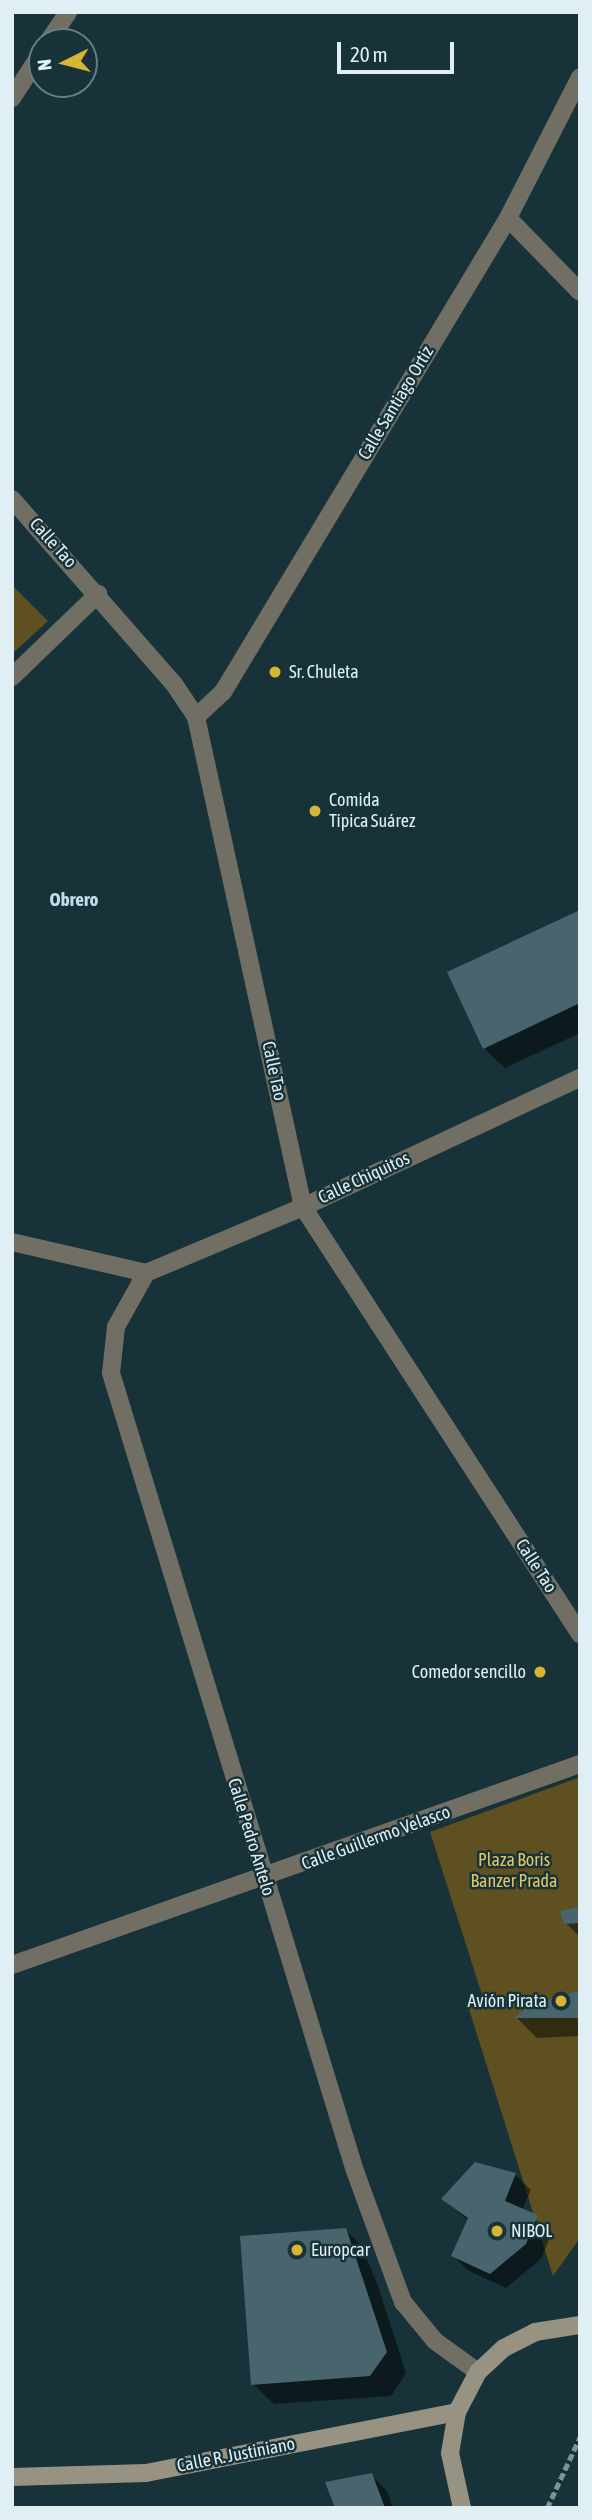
<!DOCTYPE html>
<html>
<head>
<meta charset="utf-8">
<style>
	body { margin:0 }
	#map { position:relative; width:592px; height:2520px; overflow:hidden; background:#173239; font-family:"Asap Condensed",sans-serif }
	div>[style] { position:absolute }
	[style*='--x'] { left:calc(var(--x)*1px); top:calc(var(--y)*1px); width:calc(var(--w)*1px); rotate:calc(var(--a)*1deg) }
	.green>* { inset:0; background:#5e5020 }
	.shadow>* { inset:0; background:#0007 }
	.building>* { inset:0; background:#48646c }
	.path>* { height:4.5px; margin-top:-2.25px; transform-origin:0; background:repeating-linear-gradient(90deg,#7d9298 0 7px,transparent 0 10.5px) }
	.pedestrian>* { height:18px; margin:-9px; padding:0 9px; transform-origin:9px; border-radius:9px; background:#716e64 }
	.minor>* { height:18px; margin:-9px; padding:0 9px; transform-origin:9px; border-radius:9px; background:#716e64 }
	.secondary>* { height:18px; margin:-9px; padding:0 9px; transform-origin:9px; border-radius:9px; background:#979282 }
	.dots>* { width:19px; height:19px; translate:-50% -50%; box-sizing:border-box; border:4px solid #173239; border-radius:50% }
	span { translate:-50% -50%; white-space:nowrap; text-align:center; line-height:1.15; -webkit-text-stroke:5px #173239; paint-order:stroke }
	.street-label { font-size:18px; color:#dfeff4 }
	.poi-label { font-size:18px; color:#dfeff4 }
	.left { translate:0 -50%; text-align:left }
	.right { translate:-100% -50%; text-align:right }
	.park-label { font-size:18px; color:#e3c562 }
	.neighbourhood-label { font-size:19px; color:#c0dfe8; font-weight:700 }
	.frame { position:absolute; inset:0; border:14px solid #dfeff4; pointer-events:none }
	.north { position:absolute; left:28px; top:28px; width:70px; height:70px; box-sizing:border-box; background:#173239; border:2px solid #677e84; border-radius:50%; rotate:264deg; font-size:19px; font-weight:700; line-height:28px; text-align:center; color:#dfeff4 }
	.north::after { content:''; display:block; margin:auto; width:24px; height:32px; background:#d8b434; clip-path:polygon(50% 0,100% 100%,50% 72%,0 100%) }
	.scale { position:absolute; left:337px; top:42px; width:117px; height:32px; box-sizing:border-box; border:4px solid #dfeff4; border-top:0; padding-left:9px; font-size:21px; line-height:24px; white-space:nowrap; color:#dfeff4; -webkit-text-stroke:5px #173239; paint-order:stroke }
</style>
</head>
<body>
<div id="map">
	<div class="green">
		<div style="clip-path:polygon(12px 585px,48px 621px,12px 654px)"></div>
		<div style="clip-path:polygon(580px 1777px,580px 2238px,553px 2276px,468px 2006px,484px 2001px,430px 1832px)"></div>
	</div>
	<div class="shadow">
		<div style="clip-path:polygon(580px 912px,580px 1033px,505px 1068px,484px 1048px)"></div>
		<div style="clip-path:polygon(580px 1909px,580px 1937px,566px 1923px)"></div>
		<div style="clip-path:polygon(580px 1992px,580px 2036px,537px 2038px,517px 2018px,531px 2007px)"></div>
		<div style="clip-path:polygon(515px 2175px,531px 2190px,522px 2210px,552px 2232px,541px 2259px,506px 2288px,469px 2271px,453px 2256px,469px 2221px,443px 2199px)"></div>
		<div style="clip-path:polygon(345px 2230px,361px 2245px,378px 2286px,406px 2373px,391px 2396px,274px 2404px,253px 2384px)"></div>
		<div style="clip-path:polygon(371px 2475px,387px 2491px,393px 2508px,337px 2508px)"></div>
	</div>
	<div class="building">
		<div style="clip-path:polygon(580px 910px,580px 1003px,483px 1049px,447px 972px)"></div>
		<div style="clip-path:polygon(580px 1907px,580px 1923px,564px 1924px,560px 1911px)"></div>
		<div style="clip-path:polygon(580px 1990px,580px 2018px,514px 2018px,530px 2005px)"></div>
		<div style="clip-path:polygon(475px 2162px,516px 2173px,505px 2201px,538px 2215px,526px 2244px,490px 2274px,451px 2256px,468px 2218px,441px 2199px)"></div>
		<div style="clip-path:polygon(346px 2228px,387px 2352px,370px 2376px,251px 2385px,240px 2236px)"></div>
		<div style="clip-path:polygon(372px 2473px,385px 2508px,335px 2508px,325px 2482px)"></div>
	</div>
	<div class="path">
		<div style="--x:547;--y:2508;--w:78;--a:-65.1"></div>
	</div>
	<div class="pedestrian">
		<div style="--x:12;--y:677;--w:120;--a:-44"></div>
	</div>
	<div class="minor">
		<div style="--x:48;--y:42;--w:36;--a:-56"></div>
		<div style="--x:12;--y:98;--w:55;--a:-56.9"></div>
		<div style="--x:508;--y:218;--w:103;--a:45.8"></div>
		<div style="--x:12;--y:499;--w:246;--a:48.8"></div>
		<div style="--x:174;--y:684;--w:40;--a:56"></div>
		<div style="--x:196;--y:717;--w:502;--a:77.68"></div>
		<div style="--x:303;--y:1207;--w:509;--a:57.03"></div>
		<div style="--x:196;--y:717;--w:37;--a:-43"></div>
		<div style="--x:223;--y:692;--w:553;--a:-58.98"></div>
		<div style="--x:508;--y:218;--w:158;--a:-62.9"></div>
		<div style="--x:12;--y:1242;--w:138;--a:13"></div>
		<div style="--x:146;--y:1273;--w:62;--a:119.1"></div>
		<div style="--x:116;--y:1327;--w:46;--a:96.2"></div>
		<div style="--x:111;--y:1373;--w:834;--a:73"></div>
		<div style="--x:355;--y:2171;--w:140;--a:69.9"></div>
		<div style="--x:403;--y:2302;--w:50;--a:50.6"></div>
		<div style="--x:435;--y:2341;--w:53;--a:35.8"></div>
		<div style="--x:146;--y:1273;--w:170;--a:-22.8"></div>
		<div style="--x:303;--y:1207;--w:306;--a:-25"></div>
		<div style="--x:12;--y:1965;--w:603;--a:-19.49"></div>
	</div>
	<div class="secondary">
		<div style="--x:12;--y:2477;--w:134;--a:-1.7"></div>
		<div style="--x:146;--y:2473;--w:317;--a:-11.1"></div>
		<div style="--x:462;--y:2508;--w:56;--a:-102.3"></div>
		<div style="--x:450;--y:2453;--w:42;--a:-80.3"></div>
		<div style="--x:457;--y:2412;--w:45;--a:-62.3"></div>
		<div style="--x:478;--y:2372;--w:35;--a:-43"></div>
		<div style="--x:504;--y:2348;--w:35;--a:-27"></div>
		<div style="--x:535;--y:2332;--w:46;--a:-8.8"></div>
	</div>
	<div class="dots">
		<div style="left:275px;top:672px;background:#d8b434"></div>
		<div style="left:315px;top:811px;background:#d8b434"></div>
		<div style="left:540px;top:1672px;background:#d8b434"></div>
		<div style="left:561px;top:2001px;background:#d8b434"></div>
		<div style="left:497px;top:2231px;background:#d8b434"></div>
		<div style="left:297px;top:2250px;background:#d8b434"></div>
	</div>
	<div class="street-label">
		<span style="left:396px;top:403px;rotate:-59deg">Calle Santiago Ortiz</span>
		<span style="left:53px;top:543px;rotate:48deg">Calle Tao</span>
		<span style="left:274px;top:1071px;rotate:78deg">Calle Tao</span>
		<span style="left:364px;top:1178px;rotate:-25deg">Calle Chiquitos</span>
		<span style="left:536px;top:1566px;rotate:57deg">Calle Tao</span>
		<span style="left:251px;top:1837px;rotate:73deg">Calle Pedro Antelo</span>
		<span style="left:376px;top:1838px;rotate:-20deg">Calle Guillermo Velasco</span>
		<span style="left:236px;top:2455px;rotate:-11deg">Calle R. Justiniano</span>
	</div>
	<div class="poi-label">
		<span class="left" style="left:289px;top:672px">Sr. Chuleta</span>
		<span class="left" style="left:329px;top:811px">Comida<br>Típica Suárez</span>
		<span class="right" style="left:526px;top:1672px">Comedor sencillo</span>
		<span class="right" style="left:547px;top:2001px">Avión Pirata</span>
		<span class="left" style="left:511px;top:2231px">NIBOL</span>
		<span class="left" style="left:311px;top:2250px">Europcar</span>
	</div>
	<div class="park-label">
		<span style="left:514px;top:1871px">Plaza Boris<br>Banzer Prada</span>
	</div>
	<div class="neighbourhood-label">
		<span style="left:74px;top:900px">Obrero</span>
	</div>
	<div class="frame"></div>
	<div class="north">N</div>
	<div class="scale">20 m</div>
</div>
</body>
</html>
